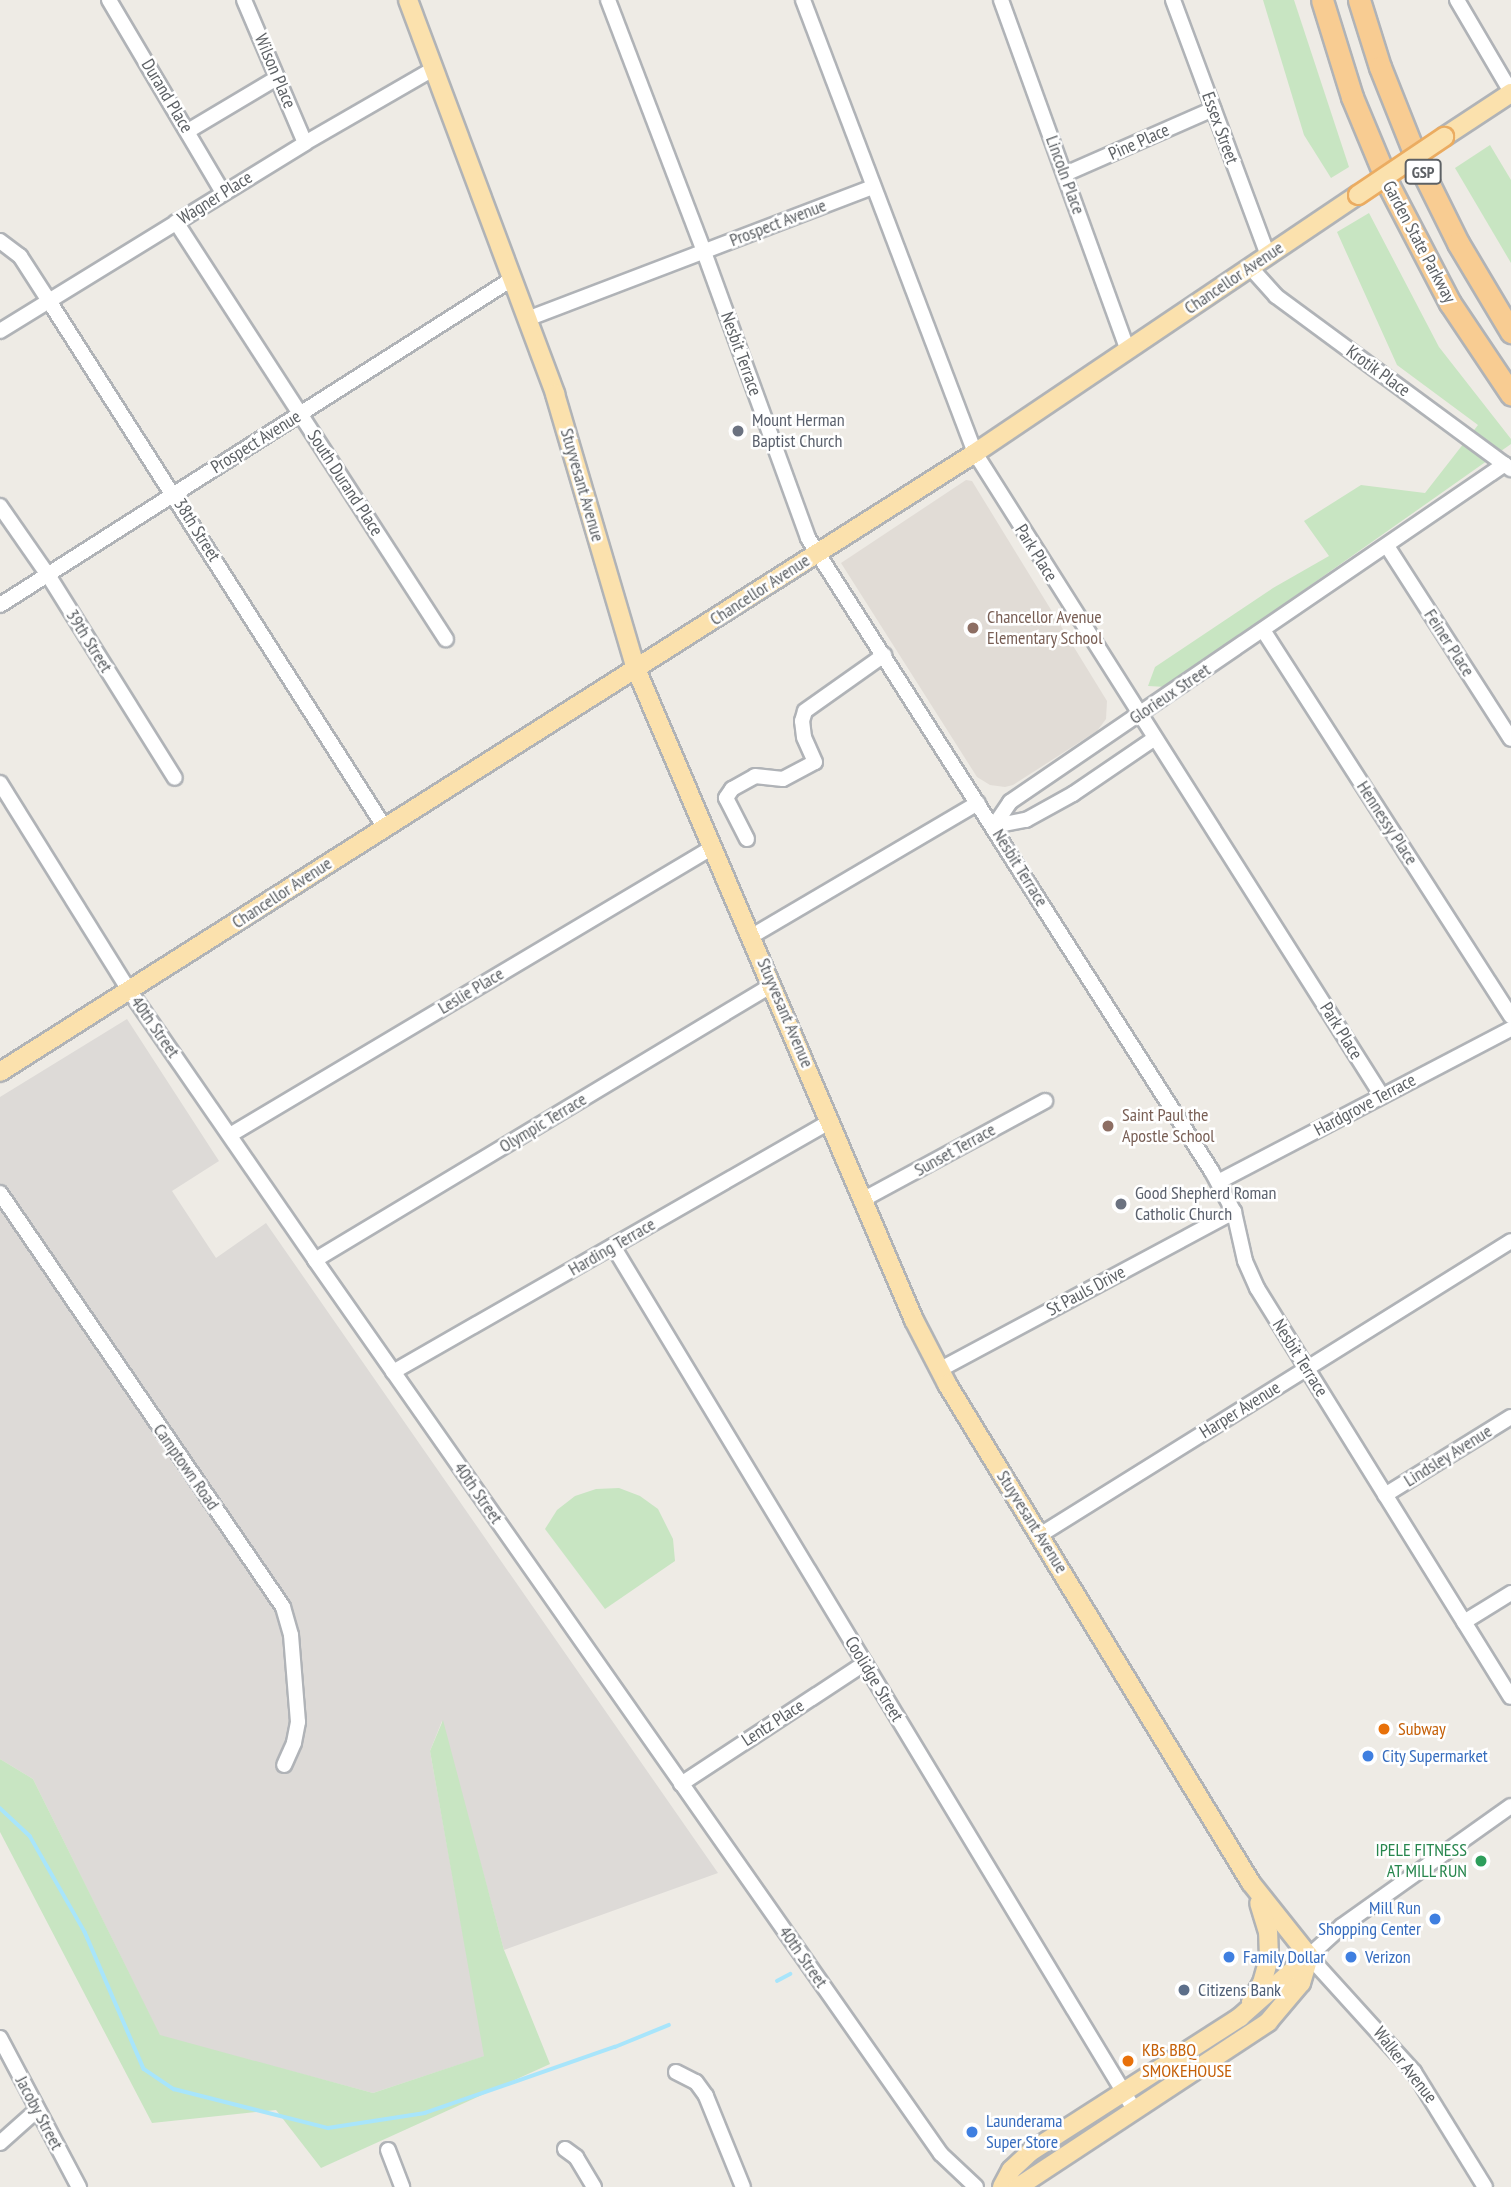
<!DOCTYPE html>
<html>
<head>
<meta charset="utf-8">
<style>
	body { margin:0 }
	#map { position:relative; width:1511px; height:2187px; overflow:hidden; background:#eeebe5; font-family:"PT Sans Narrow",sans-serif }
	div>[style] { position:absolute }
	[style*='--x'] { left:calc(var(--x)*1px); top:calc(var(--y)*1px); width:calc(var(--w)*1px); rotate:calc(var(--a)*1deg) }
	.industrial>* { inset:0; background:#dddad7 }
	.education>* { inset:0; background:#e1dcd6 }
	.green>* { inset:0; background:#c8e5c2 }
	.stream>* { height:3.5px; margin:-1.75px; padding:0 1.75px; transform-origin:1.75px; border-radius:1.75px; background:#a8e5fb }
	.roads { filter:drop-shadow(2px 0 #b0b3b7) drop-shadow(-2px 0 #b0b3b7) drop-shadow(0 2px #b0b3b7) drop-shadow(0 -2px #b0b3b7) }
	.minor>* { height:14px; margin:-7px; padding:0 7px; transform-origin:7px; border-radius:7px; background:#fff }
	.major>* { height:18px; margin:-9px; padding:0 9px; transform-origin:9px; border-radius:9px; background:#fbe1ad }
	.highway>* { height:21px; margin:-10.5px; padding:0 10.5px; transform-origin:10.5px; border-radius:10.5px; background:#f8cc92 }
	.bridges { filter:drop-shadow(2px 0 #ebac61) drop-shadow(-2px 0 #ebac61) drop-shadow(0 2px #ebac61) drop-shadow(0 -2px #ebac61) }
	.major-bridge>* { height:18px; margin:-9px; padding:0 9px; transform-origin:9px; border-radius:9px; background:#fbe1ad }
	.dots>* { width:19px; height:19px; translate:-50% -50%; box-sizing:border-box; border:4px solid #fff; border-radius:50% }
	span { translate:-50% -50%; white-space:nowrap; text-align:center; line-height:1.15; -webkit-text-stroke:5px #fff; paint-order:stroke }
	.shield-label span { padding:2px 5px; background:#fff; border:2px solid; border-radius:5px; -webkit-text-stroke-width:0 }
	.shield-label { font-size:16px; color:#5d6165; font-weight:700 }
	.street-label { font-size:18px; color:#5d6165 }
	.worship-label { font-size:18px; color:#5b616d }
	.left { translate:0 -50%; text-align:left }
	.education-label { font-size:18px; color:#785e54 }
	.food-label { font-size:18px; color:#c56008 }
	.shop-label { font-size:18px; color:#366cbe }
	.right { translate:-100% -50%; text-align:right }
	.leisure-label { font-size:18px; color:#27864d }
	.service-label { font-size:18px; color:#4e5e75 }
</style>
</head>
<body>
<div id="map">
	<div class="industrial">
		<div style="clip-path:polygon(127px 1019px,219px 1161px,172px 1191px,216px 1258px,266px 1223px,718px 1873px,504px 1950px,442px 1721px,430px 1751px,485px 2056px,373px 2093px,160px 2036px,33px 1779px,0 1759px,0 1097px)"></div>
	</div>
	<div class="education">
		<div style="clip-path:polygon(966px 480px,972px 481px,1107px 701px,1106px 719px,1097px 731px,1013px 785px,1005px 787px,990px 785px,977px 777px,841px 563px)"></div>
	</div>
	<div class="green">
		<div style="clip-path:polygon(1263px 0,1294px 0,1349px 167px,1331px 178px,1304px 135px)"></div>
		<div style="clip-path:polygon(1490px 145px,1511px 180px,1511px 263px,1455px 168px)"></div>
		<div style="clip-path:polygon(1369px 213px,1439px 347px,1511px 439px,1511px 444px,1166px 687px,1148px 686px,1155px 667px,1273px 588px,1329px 556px,1304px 521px,1361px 485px,1425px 493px,1478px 425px,1397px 365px,1337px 232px)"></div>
		<div style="clip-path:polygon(619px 1488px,640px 1496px,658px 1509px,673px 1539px,675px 1561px,605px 1609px,545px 1529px,557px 1510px,575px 1496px,596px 1489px)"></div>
		<div style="clip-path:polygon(443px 1720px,504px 1950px,550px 2064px,321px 2168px,276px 2110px,152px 2123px,0 1832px,0 1759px,33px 1779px,160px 2035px,373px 2093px,484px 2056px,430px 1751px)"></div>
	</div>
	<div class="stream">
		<div style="--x:0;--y:1808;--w:41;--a:43"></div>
		<div style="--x:30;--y:1836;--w:111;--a:60.2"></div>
		<div style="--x:85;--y:1932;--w:149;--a:66.7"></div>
		<div style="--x:144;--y:2069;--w:36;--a:34"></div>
		<div style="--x:174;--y:2089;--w:159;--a:14.2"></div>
		<div style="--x:328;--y:2128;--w:98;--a:-8.8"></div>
		<div style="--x:425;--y:2113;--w:201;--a:-19.2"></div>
		<div style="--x:615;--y:2047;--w:58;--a:-22.2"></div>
		<div style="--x:777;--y:1981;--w:15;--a:-28"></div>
	</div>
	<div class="roads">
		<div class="minor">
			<div style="--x:109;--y:0;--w:224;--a:59.4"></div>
			<div style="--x:244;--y:0;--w:155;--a:66.9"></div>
			<div style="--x:608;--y:0;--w:270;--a:69.1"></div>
			<div style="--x:704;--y:252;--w:304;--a:70"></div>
			<div style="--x:808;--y:538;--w:750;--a:57.48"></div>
			<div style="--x:1211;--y:1170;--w:48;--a:61.3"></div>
			<div style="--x:1234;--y:1212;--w:50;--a:77.3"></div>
			<div style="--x:1245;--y:1261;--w:30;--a:66"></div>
			<div style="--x:1257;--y:1288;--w:481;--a:58.2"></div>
			<div style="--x:803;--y:0;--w:485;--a:69.2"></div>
			<div style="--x:975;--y:453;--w:761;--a:57.67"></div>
			<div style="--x:1001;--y:0;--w:372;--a:70.1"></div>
			<div style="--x:1173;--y:0;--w:272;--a:69.6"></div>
			<div style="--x:1457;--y:0;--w:107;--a:59.6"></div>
			<div style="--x:188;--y:131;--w:104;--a:-30.8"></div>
			<div style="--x:1065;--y:174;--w:162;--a:-23.7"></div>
			<div style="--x:176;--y:222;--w:497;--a:57.1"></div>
			<div style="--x:0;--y:241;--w:25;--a:37"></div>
			<div style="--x:20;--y:256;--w:54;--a:57.2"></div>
			<div style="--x:49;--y:301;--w:625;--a:57.48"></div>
			<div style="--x:1250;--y:267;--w:39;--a:48"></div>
			<div style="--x:1276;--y:296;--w:292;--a:36.4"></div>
			<div style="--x:527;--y:319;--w:370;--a:-20.9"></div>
			<div style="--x:0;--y:331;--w:358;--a:-31.6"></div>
			<div style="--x:305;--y:143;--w:148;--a:-30"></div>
			<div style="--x:0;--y:506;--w:84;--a:55.2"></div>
			<div style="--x:48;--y:575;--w:239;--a:58"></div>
			<div style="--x:1387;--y:546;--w:229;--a:57.3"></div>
			<div style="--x:0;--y:605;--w:607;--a:-32.49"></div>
			<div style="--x:1263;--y:630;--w:459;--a:57.3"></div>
			<div style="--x:0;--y:783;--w:244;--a:58.1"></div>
			<div style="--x:129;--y:990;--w:328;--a:55.4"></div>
			<div style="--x:315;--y:1260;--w:1091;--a:55"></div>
			<div style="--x:941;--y:2154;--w:48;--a:43.3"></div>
			<div style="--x:994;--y:826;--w:29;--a:-56"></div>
			<div style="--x:1010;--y:802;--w:599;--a:-34.33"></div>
			<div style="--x:994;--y:826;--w:33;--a:-11"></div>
			<div style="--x:1026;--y:820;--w:54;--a:-29"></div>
			<div style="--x:1073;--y:794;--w:99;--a:-34.3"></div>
			<div style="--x:747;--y:839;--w:46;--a:-117.1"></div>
			<div style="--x:726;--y:798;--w:11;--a:-56"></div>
			<div style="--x:732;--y:789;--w:26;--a:-29"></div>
			<div style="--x:755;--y:776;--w:28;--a:6"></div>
			<div style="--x:783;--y:779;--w:36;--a:-28"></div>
			<div style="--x:815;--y:762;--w:27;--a:-114"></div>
			<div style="--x:804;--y:737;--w:16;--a:-97"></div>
			<div style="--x:802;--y:721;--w:10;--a:-73"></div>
			<div style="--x:805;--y:711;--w:97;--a:-35.3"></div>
			<div style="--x:752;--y:936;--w:262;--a:-30.5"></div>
			<div style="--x:230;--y:1135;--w:562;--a:-30.81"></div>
			<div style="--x:1218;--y:1182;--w:331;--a:-27.6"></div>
			<div style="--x:0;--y:1193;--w:501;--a:55.64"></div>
			<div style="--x:283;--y:1607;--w:29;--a:74"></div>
			<div style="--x:291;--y:1635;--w:87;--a:85.4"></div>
			<div style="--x:298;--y:1722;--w:21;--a:101"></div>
			<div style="--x:294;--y:1743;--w:24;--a:114"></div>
			<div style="--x:864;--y:1199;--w:206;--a:-28.4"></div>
			<div style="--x:613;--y:1246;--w:1010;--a:58.89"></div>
			<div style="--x:315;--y:1260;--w:533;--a:-31.04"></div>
			<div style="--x:939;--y:1370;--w:335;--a:-28.2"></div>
			<div style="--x:393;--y:1372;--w:505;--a:-29.82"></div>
			<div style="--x:1385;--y:1495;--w:148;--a:-31.8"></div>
			<div style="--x:1040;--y:1535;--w:555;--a:-31.97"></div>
			<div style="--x:1464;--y:1622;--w:55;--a:-31.7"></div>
			<div style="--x:681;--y:1784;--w:220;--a:-33.3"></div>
			<div style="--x:0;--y:2038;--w:169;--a:62.1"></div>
			<div style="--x:676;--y:2072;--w:22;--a:27"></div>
			<div style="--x:696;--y:2082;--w:17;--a:54"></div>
			<div style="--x:706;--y:2096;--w:98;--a:67.9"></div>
			<div style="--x:0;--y:2143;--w:50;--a:-41.7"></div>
			<div style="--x:565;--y:2149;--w:14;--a:36"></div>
			<div style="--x:576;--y:2157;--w:35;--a:59"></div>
			<div style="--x:388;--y:2150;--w:40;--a:69"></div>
			<div style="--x:1485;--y:2187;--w:135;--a:-121.7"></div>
			<div style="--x:1414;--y:2072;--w:156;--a:-132.2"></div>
			<div style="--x:1309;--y:1956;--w:45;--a:-42.3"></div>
			<div style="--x:1342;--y:1926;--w:207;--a:-35.4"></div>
		</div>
		<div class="major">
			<div style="--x:408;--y:0;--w:421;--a:69.5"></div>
			<div style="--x:555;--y:394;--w:287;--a:73.6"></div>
			<div style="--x:636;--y:669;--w:708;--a:66.88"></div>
			<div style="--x:914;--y:1320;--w:72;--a:62.7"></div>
			<div style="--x:947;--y:1384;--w:584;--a:58.65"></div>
			<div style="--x:1251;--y:1883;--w:93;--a:51.5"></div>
			<div style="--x:1444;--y:137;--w:80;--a:-33.3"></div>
			<div style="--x:0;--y:1072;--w:1155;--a:-32.41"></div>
			<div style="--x:975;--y:453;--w:462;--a:-34"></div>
			<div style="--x:1251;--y:2002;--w:22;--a:-60"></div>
			<div style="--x:1262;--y:1983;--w:26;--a:-74"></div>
			<div style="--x:1269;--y:1958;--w:26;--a:-92"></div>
			<div style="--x:1268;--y:1932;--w:30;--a:-107"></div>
			<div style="--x:1002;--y:2187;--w:19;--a:-62"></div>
			<div style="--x:1011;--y:2170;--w:26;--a:-43"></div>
			<div style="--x:1030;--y:2152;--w:250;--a:-32.7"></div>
			<div style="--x:1240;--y:2017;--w:92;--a:-41.5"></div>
			<div style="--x:1018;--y:2187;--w:300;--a:-33.4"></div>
			<div style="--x:1268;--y:2022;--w:51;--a:-49.8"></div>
			<div style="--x:1301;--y:1983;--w:28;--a:-73"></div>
		</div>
		<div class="highway">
			<div style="--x:1322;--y:0;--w:102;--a:72.8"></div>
			<div style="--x:1352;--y:97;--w:96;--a:67.4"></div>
			<div style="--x:1389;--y:186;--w:132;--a:62.5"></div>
			<div style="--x:1450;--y:303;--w:110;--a:56.2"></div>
			<div style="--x:1359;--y:0;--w:70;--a:72.6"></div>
			<div style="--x:1380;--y:67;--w:100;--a:68.3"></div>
			<div style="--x:1417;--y:160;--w:93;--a:63.7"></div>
			<div style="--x:1458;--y:243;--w:104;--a:59.2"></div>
		</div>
	</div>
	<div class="bridges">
		<div class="major-bridge">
			<div style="--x:1358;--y:195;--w:104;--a:-34"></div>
		</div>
	</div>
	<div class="dots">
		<div style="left:738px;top:431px;background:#6b7280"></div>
		<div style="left:973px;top:628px;background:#8d6e63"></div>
		<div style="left:1108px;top:1126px;background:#8d6e63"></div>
		<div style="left:1121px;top:1204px;background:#6b7280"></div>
		<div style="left:1384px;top:1729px;background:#e8710a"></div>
		<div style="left:1368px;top:1756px;background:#3f7fe0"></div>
		<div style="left:1481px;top:1861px;background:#2e9e5b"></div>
		<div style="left:1435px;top:1919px;background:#3f7fe0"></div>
		<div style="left:1229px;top:1957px;background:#3f7fe0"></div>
		<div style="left:1351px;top:1957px;background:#3f7fe0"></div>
		<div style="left:1184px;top:1990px;background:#5c6f8a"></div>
		<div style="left:1128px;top:2061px;background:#e8710a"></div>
		<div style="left:972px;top:2132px;background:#3f7fe0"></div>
	</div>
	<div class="shield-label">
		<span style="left:1423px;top:172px">GSP</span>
	</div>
	<div class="street-label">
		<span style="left:275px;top:71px;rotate:67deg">Wilson Place</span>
		<span style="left:167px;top:96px;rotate:59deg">Durand Place</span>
		<span style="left:1220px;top:128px;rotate:70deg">Essex Street</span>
		<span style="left:1139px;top:142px;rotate:-24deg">Pine Place</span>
		<span style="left:1065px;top:175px;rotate:70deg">Lincoln Place</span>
		<span style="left:215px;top:198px;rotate:-32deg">Wagner Place</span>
		<span style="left:778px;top:223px;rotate:-21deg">Prospect Avenue</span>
		<span style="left:1419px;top:242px;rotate:62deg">Garden State Parkway</span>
		<span style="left:1234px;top:278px;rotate:-34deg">Chancellor Avenue</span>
		<span style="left:741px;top:354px;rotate:70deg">Nesbit Terrace</span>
		<span style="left:1378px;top:371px;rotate:36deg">Krotik Place</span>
		<span style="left:256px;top:442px;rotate:-32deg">Prospect Avenue</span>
		<span style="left:345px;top:483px;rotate:57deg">South Durand Place</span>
		<span style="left:582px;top:485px;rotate:74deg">Stuyvesant Avenue</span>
		<span style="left:197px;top:530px;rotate:58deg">38th Street</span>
		<span style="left:1036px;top:553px;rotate:58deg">Park Place</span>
		<span style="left:760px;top:590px;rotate:-33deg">Chancellor Avenue</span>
		<span style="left:89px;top:641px;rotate:58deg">39th Street</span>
		<span style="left:1449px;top:643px;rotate:57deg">Feiner Place</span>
		<span style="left:1170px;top:694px;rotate:-34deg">Glorieux Street</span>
		<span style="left:1387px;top:823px;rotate:57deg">Hennessy Place</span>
		<span style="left:1020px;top:868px;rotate:58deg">Nesbit Terrace</span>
		<span style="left:282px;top:893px;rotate:-33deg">Chancellor Avenue</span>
		<span style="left:471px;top:991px;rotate:-31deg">Leslie Place</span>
		<span style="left:785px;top:1013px;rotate:67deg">Stuyvesant Avenue</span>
		<span style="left:155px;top:1027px;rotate:55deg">40th Street</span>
		<span style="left:1341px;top:1031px;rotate:58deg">Park Place</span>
		<span style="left:1365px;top:1105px;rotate:-28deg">Hardgrove Terrace</span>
		<span style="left:543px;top:1123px;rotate:-31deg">Olympic Terrace</span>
		<span style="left:955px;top:1150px;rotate:-29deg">Sunset Terrace</span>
		<span style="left:612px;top:1247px;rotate:-30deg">Harding Terrace</span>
		<span style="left:1086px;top:1291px;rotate:-28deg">St Pauls Drive</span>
		<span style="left:1300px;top:1358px;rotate:58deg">Nesbit Terrace</span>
		<span style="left:1240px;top:1410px;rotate:-32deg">Harper Avenue</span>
		<span style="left:1448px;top:1456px;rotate:-32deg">Lindsley Avenue</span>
		<span style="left:186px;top:1467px;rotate:55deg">Camptown Road</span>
		<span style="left:478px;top:1493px;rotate:55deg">40th Street</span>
		<span style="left:1032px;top:1522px;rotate:58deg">Stuyvesant Avenue</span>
		<span style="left:874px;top:1679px;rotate:59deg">Coolidge Street</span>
		<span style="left:773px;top:1723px;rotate:-33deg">Lentz Place</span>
		<span style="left:803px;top:1957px;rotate:55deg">40th Street</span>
		<span style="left:1405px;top:2065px;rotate:52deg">Walker Avenue</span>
		<span style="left:39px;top:2113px;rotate:62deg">Jacoby Street</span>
	</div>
	<div class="worship-label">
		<span class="left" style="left:752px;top:431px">Mount Herman<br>Baptist Church</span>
		<span class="left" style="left:1135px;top:1204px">Good Shepherd Roman<br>Catholic Church</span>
	</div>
	<div class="education-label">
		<span class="left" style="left:987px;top:628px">Chancellor Avenue<br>Elementary School</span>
		<span class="left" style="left:1122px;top:1126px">Saint Paul the<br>Apostle School</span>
	</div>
	<div class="food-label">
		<span class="left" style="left:1398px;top:1729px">Subway</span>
		<span class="left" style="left:1142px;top:2061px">KBs BBQ<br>SMOKEHOUSE</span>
	</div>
	<div class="shop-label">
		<span class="left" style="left:1382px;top:1756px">City Supermarket</span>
		<span class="right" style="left:1421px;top:1919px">Mill Run<br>Shopping Center</span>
		<span class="left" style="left:1243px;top:1957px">Family Dollar</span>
		<span class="left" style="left:1365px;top:1957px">Verizon</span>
		<span class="left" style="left:986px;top:2132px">Launderama<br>Super Store</span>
	</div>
	<div class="leisure-label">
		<span class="right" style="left:1467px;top:1861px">IPELE FITNESS<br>AT MILL RUN</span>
	</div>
	<div class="service-label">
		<span class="left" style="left:1198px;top:1990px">Citizens Bank</span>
	</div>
</div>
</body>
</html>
